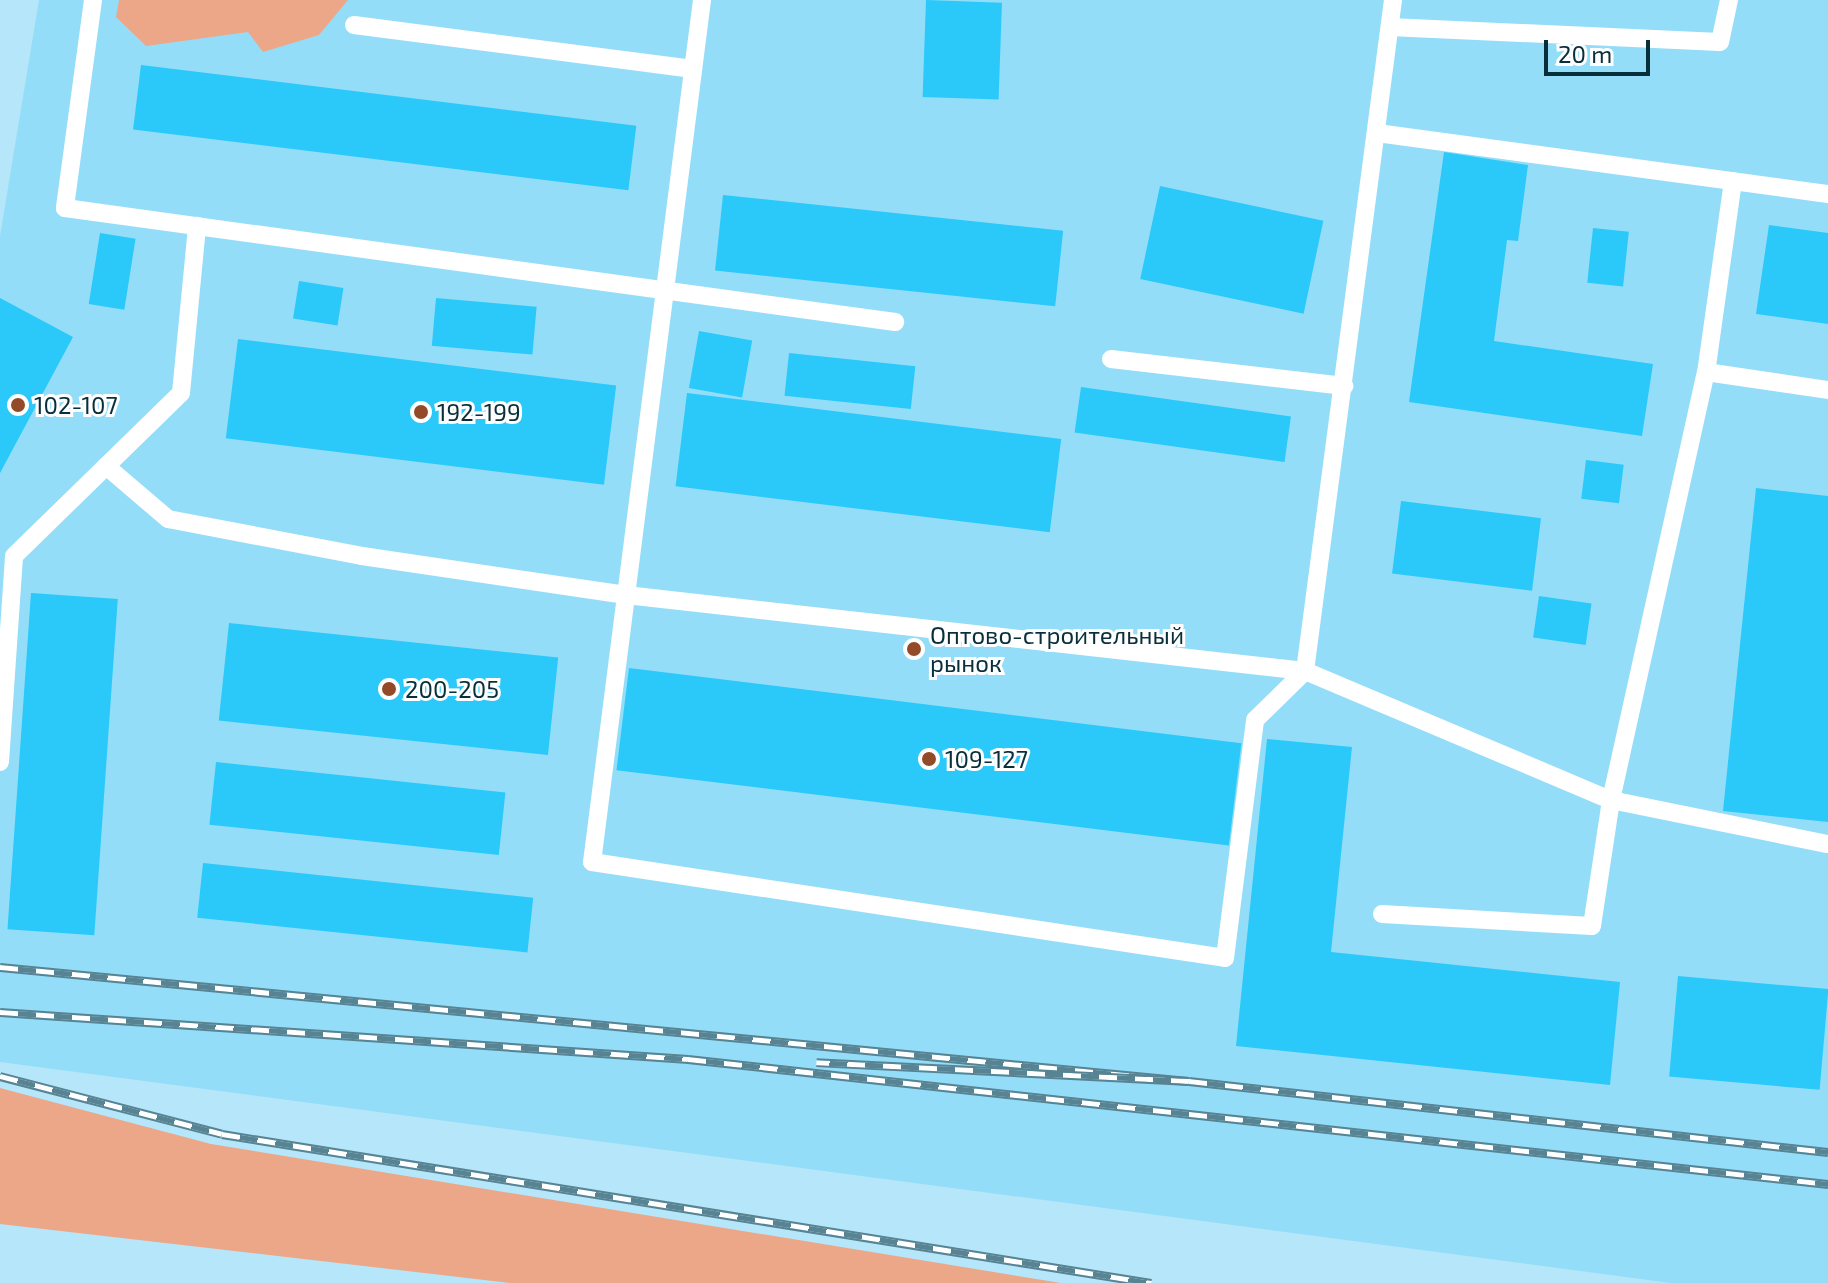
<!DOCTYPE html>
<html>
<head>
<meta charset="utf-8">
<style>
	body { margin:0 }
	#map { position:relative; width:1828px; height:1283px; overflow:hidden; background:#b6e6f9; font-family:"Exo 2",sans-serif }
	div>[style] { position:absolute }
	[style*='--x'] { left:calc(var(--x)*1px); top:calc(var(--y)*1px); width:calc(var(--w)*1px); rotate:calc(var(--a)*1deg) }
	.built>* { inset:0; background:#94ddf9 }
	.green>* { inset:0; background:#eca789 }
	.building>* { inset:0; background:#2ac9f9; transform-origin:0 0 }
	.lane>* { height:18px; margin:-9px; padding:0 9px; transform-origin:9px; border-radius:9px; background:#fff }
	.rail>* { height:9px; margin-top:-4.5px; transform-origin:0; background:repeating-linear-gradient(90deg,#fefefe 0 18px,#588392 0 36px); box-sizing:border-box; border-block:2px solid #588392 }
	.dots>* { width:22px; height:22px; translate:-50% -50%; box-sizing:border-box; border:4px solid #fefefe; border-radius:50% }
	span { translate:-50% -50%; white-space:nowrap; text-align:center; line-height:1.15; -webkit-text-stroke:6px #fefefe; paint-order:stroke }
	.poi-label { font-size:24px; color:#092f3b }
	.left { translate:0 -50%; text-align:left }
	.scale { position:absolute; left:1544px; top:40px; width:106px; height:36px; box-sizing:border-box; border:4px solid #092f3b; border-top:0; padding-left:10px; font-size:24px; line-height:28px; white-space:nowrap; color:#092f3b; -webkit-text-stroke:6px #fefefe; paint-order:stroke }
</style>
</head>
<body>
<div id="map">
	<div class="built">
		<div style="clip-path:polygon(39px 0,1828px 0,1828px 1283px,1671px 1283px,0 1062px,0 236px)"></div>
	</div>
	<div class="green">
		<div style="clip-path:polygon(119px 0,348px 0,319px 35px,263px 52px,248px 32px,146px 46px,116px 17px)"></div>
		<div style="clip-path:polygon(0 1088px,211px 1144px,1061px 1283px,511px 1283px,0 1224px)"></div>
	</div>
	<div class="building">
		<div style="left:926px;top:0;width:76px;height:97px;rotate:2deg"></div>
		<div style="left:141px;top:65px;width:499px;height:65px;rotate:7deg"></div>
		<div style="clip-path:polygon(1444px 152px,1528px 165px,1518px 241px,1507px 240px,1494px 341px,1653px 364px,1642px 436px,1409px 402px)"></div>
		<div style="left:1160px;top:186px;width:167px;height:95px;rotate:12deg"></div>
		<div style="left:723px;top:195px;width:342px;height:76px;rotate:6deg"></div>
		<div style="clip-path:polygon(1769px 225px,1828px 233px,1828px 324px,1756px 314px)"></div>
		<div style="left:1593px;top:228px;width:36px;height:55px;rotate:6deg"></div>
		<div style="left:100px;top:233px;width:36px;height:72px;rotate:9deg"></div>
		<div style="left:299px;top:281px;width:45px;height:38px;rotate:9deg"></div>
		<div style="clip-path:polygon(0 298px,73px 337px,0 473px)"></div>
		<div style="left:436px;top:298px;width:101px;height:48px;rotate:5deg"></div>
		<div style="left:699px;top:331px;width:54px;height:58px;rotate:10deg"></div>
		<div style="left:238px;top:339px;width:381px;height:100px;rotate:7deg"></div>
		<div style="left:789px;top:353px;width:127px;height:43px;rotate:6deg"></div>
		<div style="left:1081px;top:387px;width:212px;height:46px;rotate:8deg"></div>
		<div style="left:687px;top:393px;width:377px;height:94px;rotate:7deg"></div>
		<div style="left:1586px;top:460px;width:38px;height:39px;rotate:7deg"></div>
		<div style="clip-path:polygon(1756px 488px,1828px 496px,1828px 822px,1723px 811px)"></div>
		<div style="left:1401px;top:501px;width:141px;height:73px;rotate:7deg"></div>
		<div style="left:31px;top:593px;width:87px;height:337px;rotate:4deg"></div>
		<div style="left:1539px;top:596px;width:53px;height:42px;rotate:8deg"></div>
		<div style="left:229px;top:623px;width:331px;height:98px;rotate:6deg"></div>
		<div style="left:629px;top:668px;width:617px;height:103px;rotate:7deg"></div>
		<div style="clip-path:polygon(1267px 739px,1352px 747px,1331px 952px,1620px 982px,1610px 1085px,1236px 1046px)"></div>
		<div style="left:216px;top:762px;width:291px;height:63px;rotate:6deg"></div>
		<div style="left:203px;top:863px;width:332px;height:55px;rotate:6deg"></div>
		<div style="left:1678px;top:976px;width:151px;height:101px;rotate:5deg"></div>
	</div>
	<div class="lane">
		<div style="--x:93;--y:0;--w:210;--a:97.7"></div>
		<div style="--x:65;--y:208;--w:838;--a:7.82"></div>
		<div style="--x:702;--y:0;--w:869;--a:97.27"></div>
		<div style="--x:592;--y:862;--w:640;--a:8.62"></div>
		<div style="--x:1225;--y:958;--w:240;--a:-82.8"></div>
		<div style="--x:1255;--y:720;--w:70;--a:-44.4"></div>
		<div style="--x:1305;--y:671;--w:677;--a:-82.53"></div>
		<div style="--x:354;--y:25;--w:342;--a:7.4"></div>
		<div style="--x:1390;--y:27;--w:330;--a:2.6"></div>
		<div style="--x:1720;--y:42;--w:43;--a:-77.9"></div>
		<div style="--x:1377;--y:133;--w:455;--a:7.7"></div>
		<div style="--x:1733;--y:181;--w:193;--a:98"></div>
		<div style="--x:1706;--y:372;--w:123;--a:8.4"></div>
		<div style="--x:1111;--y:359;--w:235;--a:6.6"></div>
		<div style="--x:106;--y:466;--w:82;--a:40.5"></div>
		<div style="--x:168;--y:519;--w:197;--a:10.8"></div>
		<div style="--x:362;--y:556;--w:267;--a:8.4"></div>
		<div style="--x:626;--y:595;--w:683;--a:6.39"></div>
		<div style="--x:1305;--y:671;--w:332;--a:22.9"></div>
		<div style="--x:1611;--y:800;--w:221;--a:11.5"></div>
		<div style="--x:0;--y:762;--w:206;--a:-86.1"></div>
		<div style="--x:14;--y:556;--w:233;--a:-44.3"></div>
		<div style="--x:181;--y:393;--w:168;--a:-84.5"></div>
		<div style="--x:1382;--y:914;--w:210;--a:3.3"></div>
		<div style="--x:1592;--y:926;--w:127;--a:-81.4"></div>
		<div style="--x:1611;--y:800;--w:438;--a:-77.5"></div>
	</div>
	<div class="rail">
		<div style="--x:0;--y:967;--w:1194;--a:5.48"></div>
		<div style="--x:1189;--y:1081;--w:373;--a:-177.1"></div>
		<div style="--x:0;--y:1012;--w:690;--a:3.91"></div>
		<div style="--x:688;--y:1059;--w:1147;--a:6.26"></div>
		<div style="--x:0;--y:1076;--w:229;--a:14.6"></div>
		<div style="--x:222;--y:1134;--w:941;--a:9.11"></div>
		<div style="--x:1189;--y:1081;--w:643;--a:6.34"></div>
	</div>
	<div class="dots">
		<div style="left:18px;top:405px;background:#924a28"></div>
		<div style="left:421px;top:412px;background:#924a28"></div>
		<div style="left:914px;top:649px;background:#924a28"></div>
		<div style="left:389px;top:689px;background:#924a28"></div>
		<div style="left:929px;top:759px;background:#924a28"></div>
	</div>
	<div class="poi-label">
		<span class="left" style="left:34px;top:405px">102-107</span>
		<span class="left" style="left:437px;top:412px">192-199</span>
		<span class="left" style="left:930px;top:649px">Оптово-строительный<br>рынок</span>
		<span class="left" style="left:405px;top:689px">200-205</span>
		<span class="left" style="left:945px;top:759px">109-127</span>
	</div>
	<div class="scale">20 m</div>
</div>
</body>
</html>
